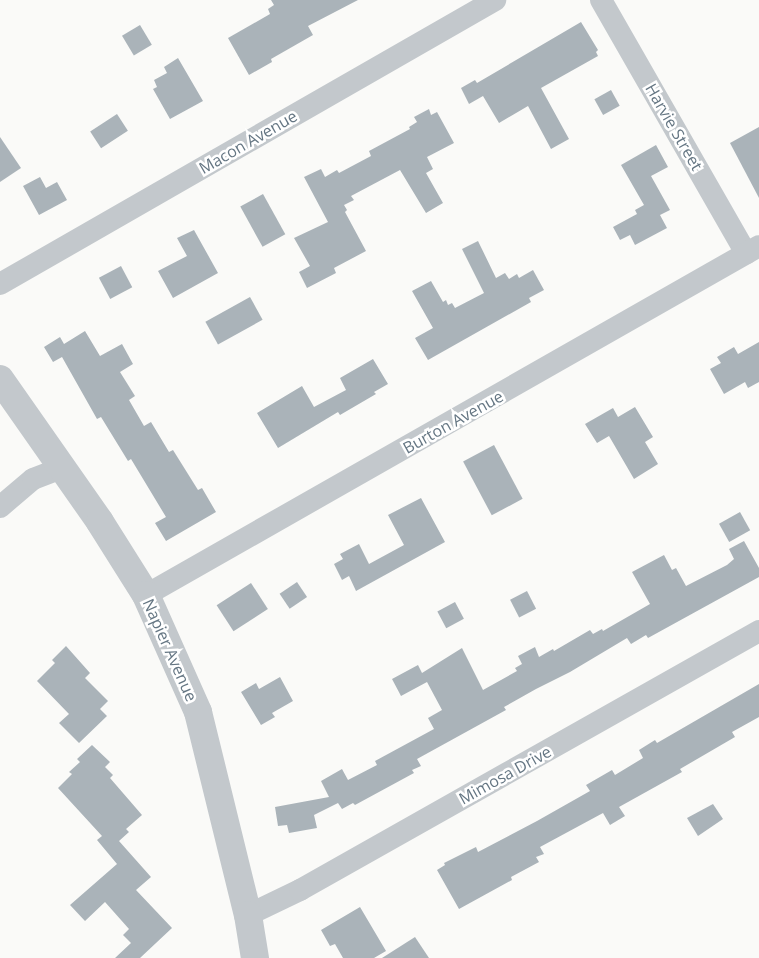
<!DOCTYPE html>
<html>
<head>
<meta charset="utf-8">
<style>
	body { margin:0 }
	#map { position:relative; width:759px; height:958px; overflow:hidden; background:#fafaf8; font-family:"Open Sans",sans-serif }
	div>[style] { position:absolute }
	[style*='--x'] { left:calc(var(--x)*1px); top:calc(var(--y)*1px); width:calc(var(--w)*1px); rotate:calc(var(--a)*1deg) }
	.building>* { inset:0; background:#aab3b9; transform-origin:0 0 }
	.minor>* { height:22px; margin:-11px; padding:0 11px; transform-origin:11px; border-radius:11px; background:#c3c8cc }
	.tertiary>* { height:28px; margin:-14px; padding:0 14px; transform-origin:14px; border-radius:14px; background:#c3c8cc }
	span { translate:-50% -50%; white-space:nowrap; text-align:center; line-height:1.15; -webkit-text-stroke:5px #fff; paint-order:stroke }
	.street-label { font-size:16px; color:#657683 }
</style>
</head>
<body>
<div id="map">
	<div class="building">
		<div style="clip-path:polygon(271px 0,358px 0,308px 26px,313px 35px,271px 59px,272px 62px,249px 75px,228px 38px,270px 14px,268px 9px,274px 5px)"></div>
		<div style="clip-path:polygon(581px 22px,598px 50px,596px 52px,598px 56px,541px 88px,569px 139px,551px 149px,528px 106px,499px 123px,483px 96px,469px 104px,461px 88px,475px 80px,477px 83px)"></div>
		<div style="left:140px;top:25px;width:23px;height:21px;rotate:59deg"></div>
		<div style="clip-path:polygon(178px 58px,203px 101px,170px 119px,153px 89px,157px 87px,154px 80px,167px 73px,164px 67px)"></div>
		<div style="left:611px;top:90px;width:18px;height:19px;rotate:61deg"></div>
		<div style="clip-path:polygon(429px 109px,431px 115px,437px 112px,454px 143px,427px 157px,433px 169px,426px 173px,443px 203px,426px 213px,400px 170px,351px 196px,354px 200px,344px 205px,347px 210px,345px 212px,366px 251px,334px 268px,336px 273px,307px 288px,299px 272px,310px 266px,294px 238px,328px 222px,304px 177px,321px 169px,325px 177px,337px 170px,339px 173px,371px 156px,369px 151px,410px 129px,409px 127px,417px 122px,414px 117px)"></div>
		<div style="left:117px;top:114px;width:20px;height:32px;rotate:57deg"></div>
		<div style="clip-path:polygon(759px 127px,759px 198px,730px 143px)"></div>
		<div style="clip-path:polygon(0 137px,21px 168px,0 182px)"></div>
		<div style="clip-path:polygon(656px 145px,668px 167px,651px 176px,670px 210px,660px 215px,667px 228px,635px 245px,630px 235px,620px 240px,613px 227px,637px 214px,635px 210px,644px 205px,621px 165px)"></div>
		<div style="clip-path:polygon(40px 177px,46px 188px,57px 182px,67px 200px,39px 215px,23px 186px)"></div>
		<div style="left:263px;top:194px;width:46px;height:26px;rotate:61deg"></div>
		<div style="clip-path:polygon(194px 230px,218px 273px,173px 298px,158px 271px,187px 256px,177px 238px)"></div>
		<div style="clip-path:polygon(478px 241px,496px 278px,505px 273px,509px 279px,517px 274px,519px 278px,533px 270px,544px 290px,529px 298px,531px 302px,428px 360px,415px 338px,433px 328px,412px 291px,431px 281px,443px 302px,446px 300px,448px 305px,452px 303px,455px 308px,484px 293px,462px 249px)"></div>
		<div style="left:121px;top:266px;width:24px;height:25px;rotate:62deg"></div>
		<div style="left:250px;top:297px;width:26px;height:51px;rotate:61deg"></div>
		<div style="clip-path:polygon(85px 331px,100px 356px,122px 344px,133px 364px,120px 372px,135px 396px,129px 400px,144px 426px,151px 422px,169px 452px,173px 450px,198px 490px,202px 488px,216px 512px,166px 541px,155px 523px,166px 517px,131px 459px,128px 461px,101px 417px,97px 419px,62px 357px,53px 362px,44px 347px,60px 337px,64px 344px)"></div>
		<div style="clip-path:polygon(759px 342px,759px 382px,748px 388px,745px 382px,724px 394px,710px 369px,721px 363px,717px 357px,734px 347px,738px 354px)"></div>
		<div style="clip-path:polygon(373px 359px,388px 384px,374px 392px,376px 394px,340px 415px,338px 412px,278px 448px,257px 413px,302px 386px,314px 407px,346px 390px,340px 378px)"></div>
		<div style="clip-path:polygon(635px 407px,653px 437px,645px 442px,658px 464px,634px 479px,609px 436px,597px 443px,585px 424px,613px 408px,618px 417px)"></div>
		<div style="left:494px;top:445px;width:61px;height:35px;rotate:62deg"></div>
		<div style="clip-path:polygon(421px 498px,445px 542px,356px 591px,349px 576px,342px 580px,334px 564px,343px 559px,340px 554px,359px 544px,369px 564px,404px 545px,388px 515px)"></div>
		<div style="left:740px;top:512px;width:21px;height:24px;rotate:61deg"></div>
		<div style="clip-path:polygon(744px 541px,759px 568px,759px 577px,648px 638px,646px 635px,631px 644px,627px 638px,570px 672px,536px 689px,504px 707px,506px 710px,417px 759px,421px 766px,412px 770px,414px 773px,355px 805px,353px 803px,342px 809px,338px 803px,314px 815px,317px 828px,289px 833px,287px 825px,278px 826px,275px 807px,329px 797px,321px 781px,342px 769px,348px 780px,377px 765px,375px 761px,434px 729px,428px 718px,442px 710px,427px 682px,401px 696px,392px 679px,418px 665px,422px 673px,462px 648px,483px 690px,517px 671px,515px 668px,522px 664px,518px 656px,535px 647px,539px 657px,553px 649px,554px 651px,590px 630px,593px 634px,602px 629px,603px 631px,650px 604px,632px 572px,664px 555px,672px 570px,676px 568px,686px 586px,727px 565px,734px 559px,729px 549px)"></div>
		<div style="left:297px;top:582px;width:18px;height:21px;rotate:56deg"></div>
		<div style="left:251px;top:583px;width:31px;height:41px;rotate:57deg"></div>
		<div style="left:527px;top:591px;width:20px;height:19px;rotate:63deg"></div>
		<div style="left:455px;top:602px;width:19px;height:20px;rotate:62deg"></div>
		<div style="clip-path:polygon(66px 646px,90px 673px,85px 678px,108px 701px,100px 709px,107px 716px,79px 743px,59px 723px,69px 714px,37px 681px,55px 663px,52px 660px)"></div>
		<div style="clip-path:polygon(280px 677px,293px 701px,272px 713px,275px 717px,261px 725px,241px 692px,256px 683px,259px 689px)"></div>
		<div style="clip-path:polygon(759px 684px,759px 717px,732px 732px,735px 737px,680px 769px,682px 772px,619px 807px,625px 816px,610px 825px,603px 813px,540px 847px,544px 854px,536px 857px,539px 862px,511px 877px,512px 880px,459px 909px,437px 870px,445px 865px,444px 863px,476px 847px,478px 852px,537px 821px,590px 791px,586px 785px,612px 770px,615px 775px,643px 758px,639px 750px,655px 740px,657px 743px)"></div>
		<div style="clip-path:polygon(92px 745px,110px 762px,105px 767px,113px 775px,110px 778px,142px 815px,126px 829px,129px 832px,119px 841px,151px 877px,136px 890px,172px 928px,140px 958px,115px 958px,131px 943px,123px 935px,129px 929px,105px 902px,85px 921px,70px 905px,117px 864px,97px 840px,102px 836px,58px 788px,72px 774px,69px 772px,80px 762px,77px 759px)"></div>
		<div style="clip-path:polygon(713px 804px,723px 819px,698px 836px,687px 818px)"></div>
		<div style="clip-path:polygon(360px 907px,386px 951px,374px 958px,343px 958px,335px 944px,330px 946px,321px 930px)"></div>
		<div style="clip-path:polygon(415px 937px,429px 958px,382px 958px)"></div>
	</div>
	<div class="minor">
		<div style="--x:601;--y:0;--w:292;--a:60.2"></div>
		<div style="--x:0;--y:284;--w:571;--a:-29.84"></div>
		<div style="--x:0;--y:507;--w:43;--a:-40.3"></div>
		<div style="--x:33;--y:479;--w:30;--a:-21"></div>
		<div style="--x:146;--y:595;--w:705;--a:-29.65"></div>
		<div style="--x:248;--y:915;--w:58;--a:-25.7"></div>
		<div style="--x:300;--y:890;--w:527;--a:-29.43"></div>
	</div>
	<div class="tertiary">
		<div style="--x:0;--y:379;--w:174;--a:55"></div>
		<div style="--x:100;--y:522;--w:86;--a:57.8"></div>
		<div style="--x:146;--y:595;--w:128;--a:66"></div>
		<div style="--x:198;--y:712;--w:209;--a:76.2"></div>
		<div style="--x:248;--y:915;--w:44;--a:80.8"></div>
	</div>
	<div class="street-label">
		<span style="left:674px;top:127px;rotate:60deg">Harvie Street</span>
		<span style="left:248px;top:142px;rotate:-30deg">Macon Avenue</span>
		<span style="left:453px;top:422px;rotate:-29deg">Burton Avenue</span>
		<span style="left:170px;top:650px;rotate:66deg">Napier Avenue</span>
		<span style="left:505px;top:775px;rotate:-29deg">Mimosa Drive</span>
	</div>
</div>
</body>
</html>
